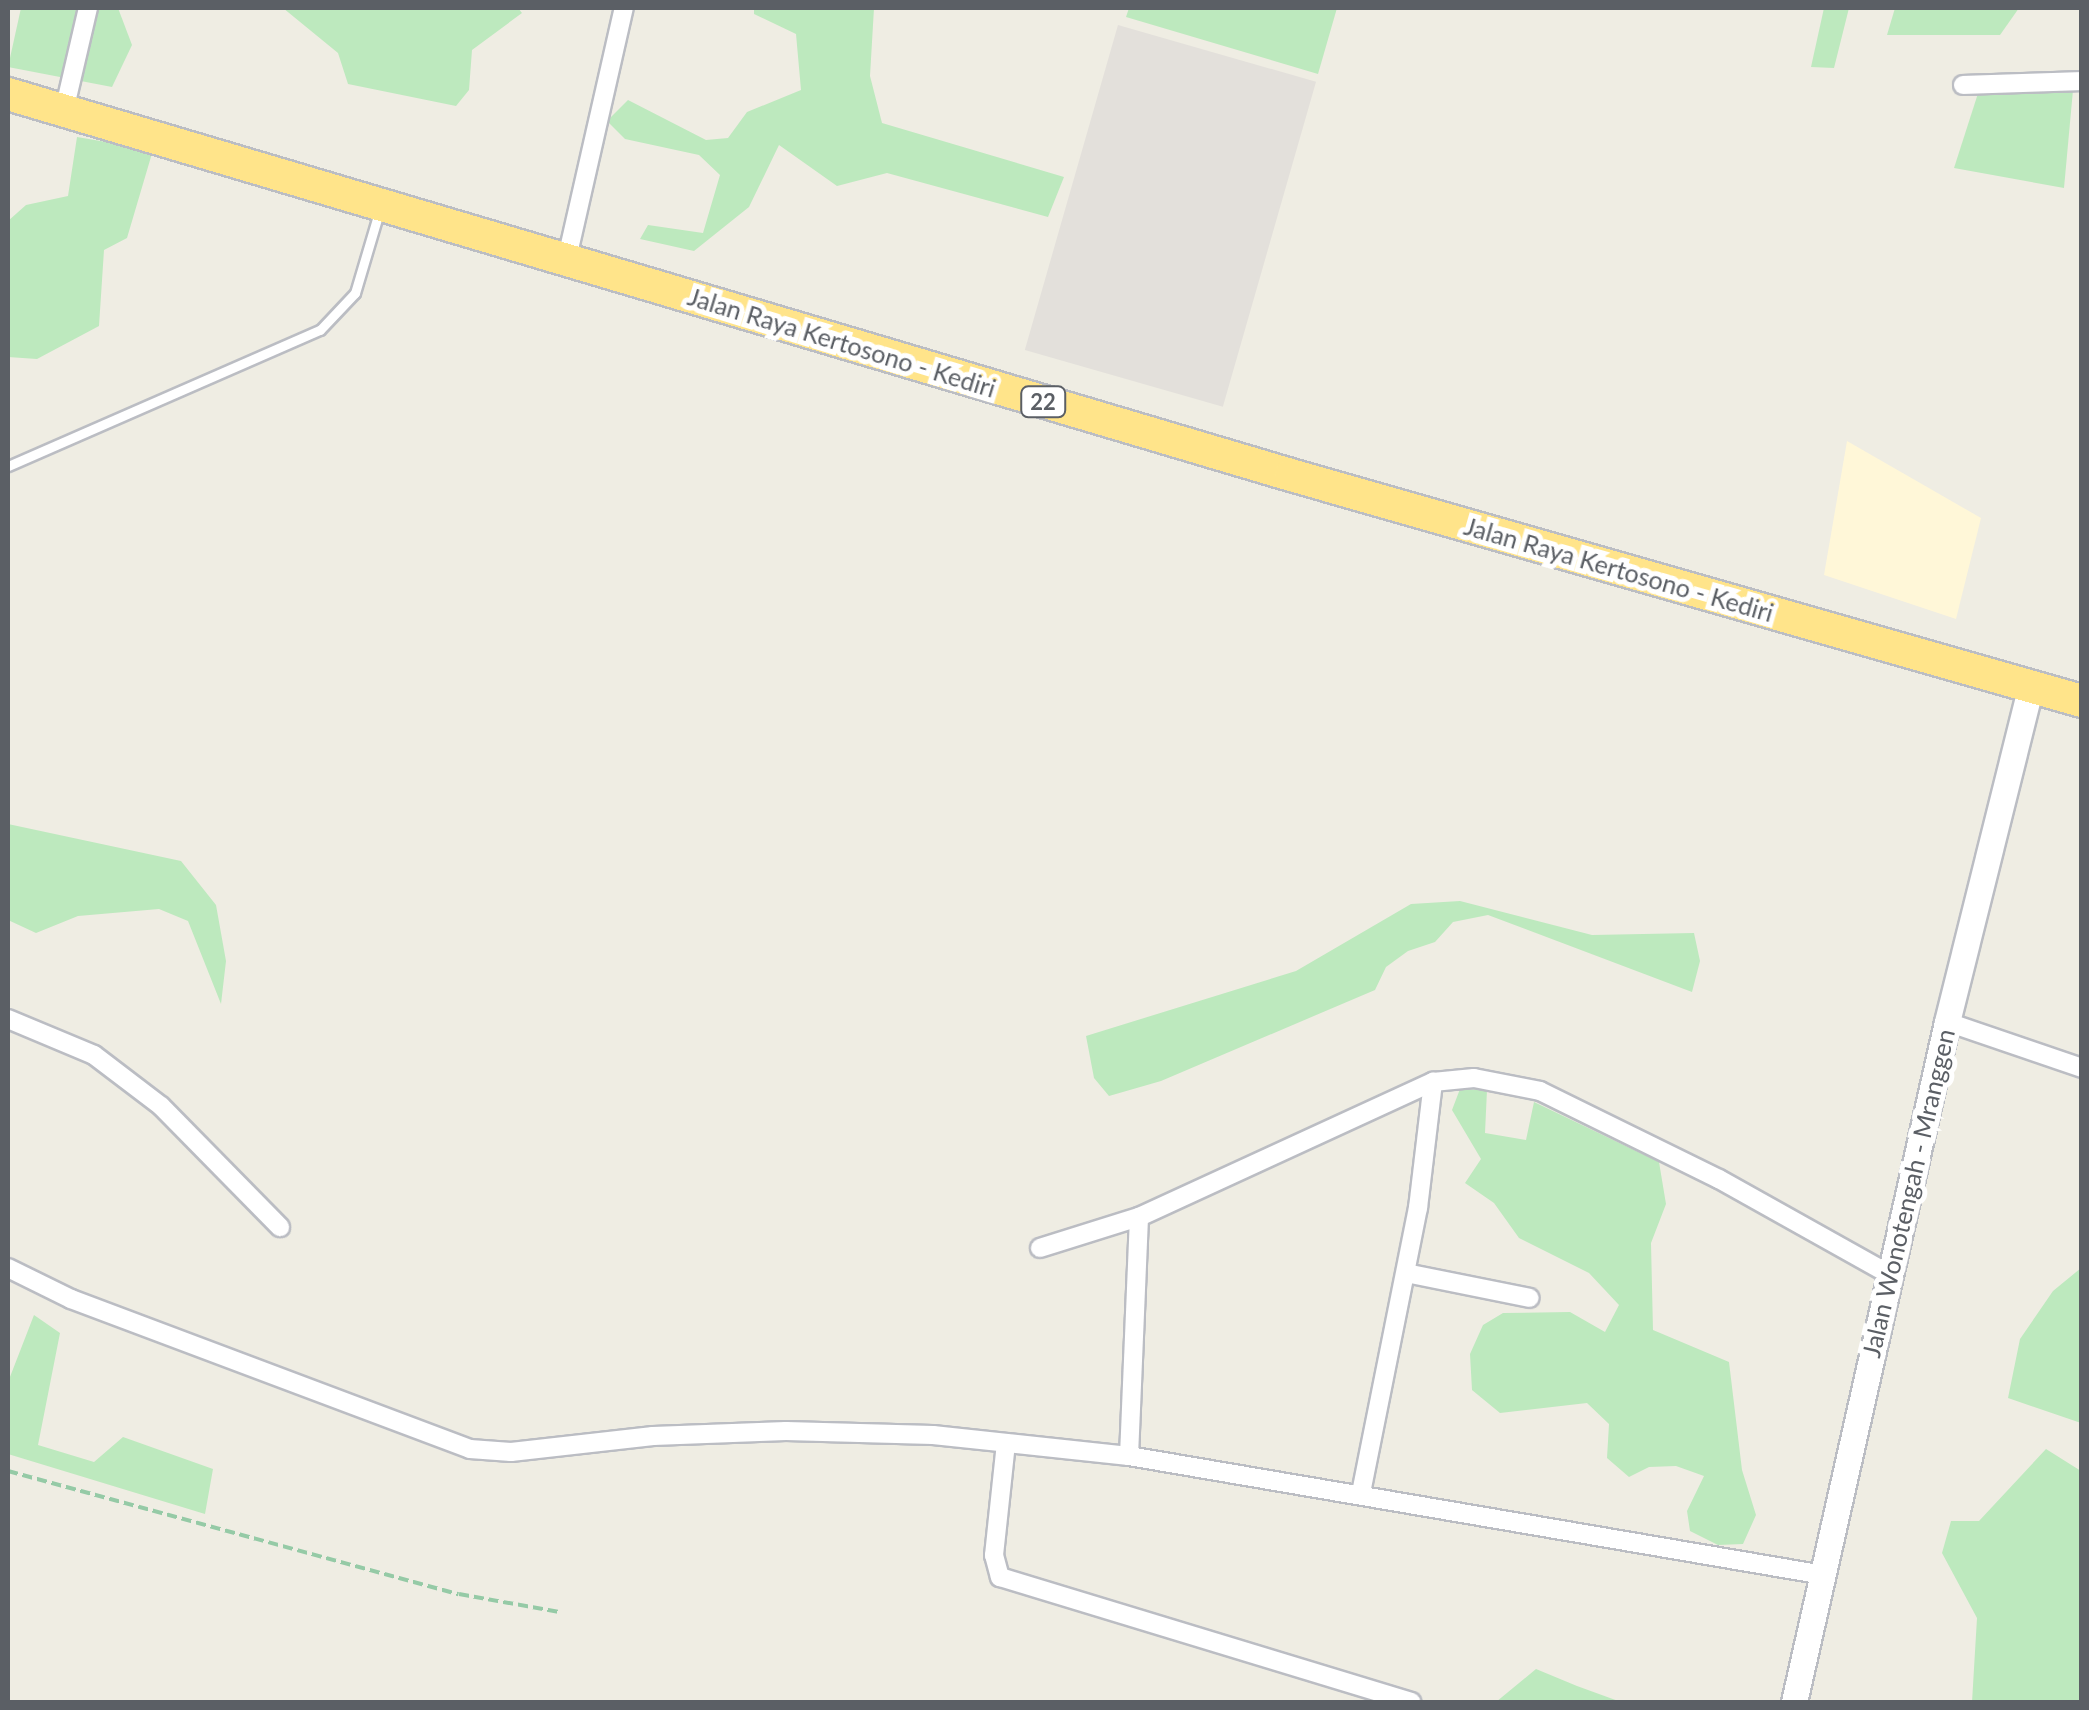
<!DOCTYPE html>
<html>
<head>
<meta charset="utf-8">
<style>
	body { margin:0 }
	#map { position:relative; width:2089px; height:1710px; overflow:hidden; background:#efede3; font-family:Lato,sans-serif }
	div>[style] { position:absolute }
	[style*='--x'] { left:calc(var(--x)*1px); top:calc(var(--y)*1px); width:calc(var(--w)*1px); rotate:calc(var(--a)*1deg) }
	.commercial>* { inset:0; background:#fff7d8 }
	.industrial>* { inset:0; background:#e3e0db; transform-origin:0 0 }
	.green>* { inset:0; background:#bde9be }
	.path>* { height:4px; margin-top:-2px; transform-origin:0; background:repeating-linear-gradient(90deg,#95caa6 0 10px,transparent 0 15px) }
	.roads { filter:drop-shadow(2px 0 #bbbdc3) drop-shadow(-2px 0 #bbbdc3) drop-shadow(0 2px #bbbdc3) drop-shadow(0 -2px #bbbdc3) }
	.lane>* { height:9px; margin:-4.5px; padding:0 4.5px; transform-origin:4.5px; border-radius:4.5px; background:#fff }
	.street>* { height:18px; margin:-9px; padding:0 9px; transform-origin:9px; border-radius:9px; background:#fff }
	.secondary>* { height:25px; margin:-12.5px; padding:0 12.5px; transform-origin:12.5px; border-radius:12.5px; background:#fff }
	.highway>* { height:32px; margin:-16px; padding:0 16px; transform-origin:16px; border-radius:16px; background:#ffe48a }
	span { translate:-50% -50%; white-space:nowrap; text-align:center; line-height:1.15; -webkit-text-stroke:10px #fff; paint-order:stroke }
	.shield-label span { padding:2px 8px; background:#fff; border:2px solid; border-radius:8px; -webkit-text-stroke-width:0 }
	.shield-label { font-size:22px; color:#5b5f65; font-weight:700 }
	.street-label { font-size:25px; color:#5b5f65 }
	.frame { position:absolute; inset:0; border:10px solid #5b5f65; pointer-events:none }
</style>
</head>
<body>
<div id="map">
	<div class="commercial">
		<div style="clip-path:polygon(1847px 441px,1981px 518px,1956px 619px,1824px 575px)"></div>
	</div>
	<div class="industrial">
		<div style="left:1118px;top:25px;width:206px;height:338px;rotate:16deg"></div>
	</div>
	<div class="green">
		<div style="clip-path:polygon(21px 8px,118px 8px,132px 45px,112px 87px,8px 67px)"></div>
		<div style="clip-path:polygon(283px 8px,518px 8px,522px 13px,472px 50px,469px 90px,456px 106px,348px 84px,338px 53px)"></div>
		<div style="clip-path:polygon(754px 8px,874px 8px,870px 76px,882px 123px,1064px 177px,1048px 217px,887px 173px,837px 186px,779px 145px,749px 207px,694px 251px,640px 239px,648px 225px,703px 233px,720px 175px,699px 155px,625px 139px,607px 121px,628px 100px,706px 140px,728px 138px,747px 112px,801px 90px,796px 34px,754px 14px)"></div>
		<div style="clip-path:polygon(1129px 8px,1337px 8px,1318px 74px,1126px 17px)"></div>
		<div style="clip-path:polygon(1824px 8px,1849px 8px,1834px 68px,1811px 67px)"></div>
		<div style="clip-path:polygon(1895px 8px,2019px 8px,2000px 35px,1887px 35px)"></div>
		<div style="clip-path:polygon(2074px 79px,2064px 188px,1954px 168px,1981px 84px)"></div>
		<div style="clip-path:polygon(77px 137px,153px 150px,127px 238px,104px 250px,99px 326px,37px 359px,8px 357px,8px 221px,26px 205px,68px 196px)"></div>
		<div style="clip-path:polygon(8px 824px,181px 861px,216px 905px,226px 961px,221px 1004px,188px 921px,159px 909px,78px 916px,36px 933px,8px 920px)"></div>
		<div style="clip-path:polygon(1460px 901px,1592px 935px,1694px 933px,1700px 961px,1692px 992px,1488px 915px,1453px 922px,1435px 942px,1408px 951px,1386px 967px,1375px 990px,1161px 1081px,1109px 1096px,1094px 1078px,1086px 1036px,1296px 971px,1411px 904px)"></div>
		<div style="clip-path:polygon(1460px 1089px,1487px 1090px,1485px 1133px,1526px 1140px,1534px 1102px,1659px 1162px,1666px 1204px,1651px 1243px,1653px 1330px,1729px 1362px,1742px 1470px,1756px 1515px,1743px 1544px,1718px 1545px,1690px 1531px,1687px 1511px,1704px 1476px,1676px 1466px,1649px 1467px,1629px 1477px,1607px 1458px,1609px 1424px,1587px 1403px,1500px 1413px,1472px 1390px,1470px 1354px,1483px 1325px,1503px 1313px,1570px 1312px,1605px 1332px,1619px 1305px,1589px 1273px,1519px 1238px,1494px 1203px,1465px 1183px,1481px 1159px,1452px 1110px)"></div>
		<div style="clip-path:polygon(2081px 1268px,2081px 1267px,2081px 1423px,2008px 1398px,2020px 1339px,2053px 1291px)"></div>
		<div style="clip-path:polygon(34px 1315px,60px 1333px,38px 1445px,94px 1462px,123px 1437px,213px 1469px,205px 1514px,8px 1454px,8px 1382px)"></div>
		<div style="clip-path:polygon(2046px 1449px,2081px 1471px,2081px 1702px,1972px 1702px,1977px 1618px,1942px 1553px,1951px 1521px,1979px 1521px)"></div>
		<div style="clip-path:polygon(1536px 1669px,1577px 1686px,1621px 1702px,1496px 1702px)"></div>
	</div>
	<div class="path">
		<div style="--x:8;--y:1471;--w:467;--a:15.3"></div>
		<div style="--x:459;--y:1594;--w:102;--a:10.2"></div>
	</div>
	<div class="roads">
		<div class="lane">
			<div style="--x:8;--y:466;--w:340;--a:-23.6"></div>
			<div style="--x:320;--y:330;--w:51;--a:-46.6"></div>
			<div style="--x:355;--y:293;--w:84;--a:-73.5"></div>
		</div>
		<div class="street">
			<div style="--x:1963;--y:85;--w:119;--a:-1.9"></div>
			<div style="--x:64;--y:111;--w:106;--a:-76.9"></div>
			<div style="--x:567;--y:258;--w:256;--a:-77.2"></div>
			<div style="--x:8;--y:1019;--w:93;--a:22.7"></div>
			<div style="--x:94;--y:1055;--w:84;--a:37.3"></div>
			<div style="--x:161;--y:1106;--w:170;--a:45.5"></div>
			<div style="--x:1947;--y:1022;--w:143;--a:18.8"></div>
			<div style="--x:1040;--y:1248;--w:104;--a:-17.4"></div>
			<div style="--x:8;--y:1268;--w:70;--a:26.2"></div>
			<div style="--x:71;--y:1299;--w:426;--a:20.6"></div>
			<div style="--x:470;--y:1449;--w:41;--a:4.2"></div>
			<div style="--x:511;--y:1452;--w:143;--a:-6.4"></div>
			<div style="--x:653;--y:1436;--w:133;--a:-2.2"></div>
			<div style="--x:786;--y:1431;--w:147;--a:1.6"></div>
			<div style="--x:933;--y:1435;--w:197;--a:6.1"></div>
			<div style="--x:1129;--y:1456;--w:705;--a:9.72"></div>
			<div style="--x:1406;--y:1273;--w:126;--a:11.4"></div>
			<div style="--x:1006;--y:1443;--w:113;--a:96.1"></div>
			<div style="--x:994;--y:1555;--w:23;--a:75"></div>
			<div style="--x:1000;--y:1577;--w:430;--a:16.9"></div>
			<div style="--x:1129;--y:1456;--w:239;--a:-87.6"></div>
			<div style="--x:1139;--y:1217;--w:324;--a:-24.7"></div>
			<div style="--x:1433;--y:1082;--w:41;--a:-5.6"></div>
			<div style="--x:1474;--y:1078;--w:67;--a:11.1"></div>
			<div style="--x:1540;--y:1091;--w:199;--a:26.2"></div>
			<div style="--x:1719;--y:1179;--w:195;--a:29.2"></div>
			<div style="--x:1361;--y:1493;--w:291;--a:-78.7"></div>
			<div style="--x:1418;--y:1208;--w:127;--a:-83.2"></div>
		</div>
		<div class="secondary">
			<div style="--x:1794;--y:1702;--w:697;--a:-77.32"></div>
			<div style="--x:1947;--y:1022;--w:346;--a:-76"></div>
		</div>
		<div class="highway">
			<div style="--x:8;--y:94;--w:1338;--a:16.54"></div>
			<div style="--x:1291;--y:475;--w:823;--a:15.95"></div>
		</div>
	</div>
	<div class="shield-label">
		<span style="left:1043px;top:402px">22</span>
	</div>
	<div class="street-label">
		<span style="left:842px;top:342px;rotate:17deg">Jalan Raya Kertosono - Kediri</span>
		<span style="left:1619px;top:569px;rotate:16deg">Jalan Raya Kertosono - Kediri</span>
		<span style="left:1908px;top:1193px;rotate:-77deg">Jalan Wonotengah - Mranggen</span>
	</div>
	<div class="frame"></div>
</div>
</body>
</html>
